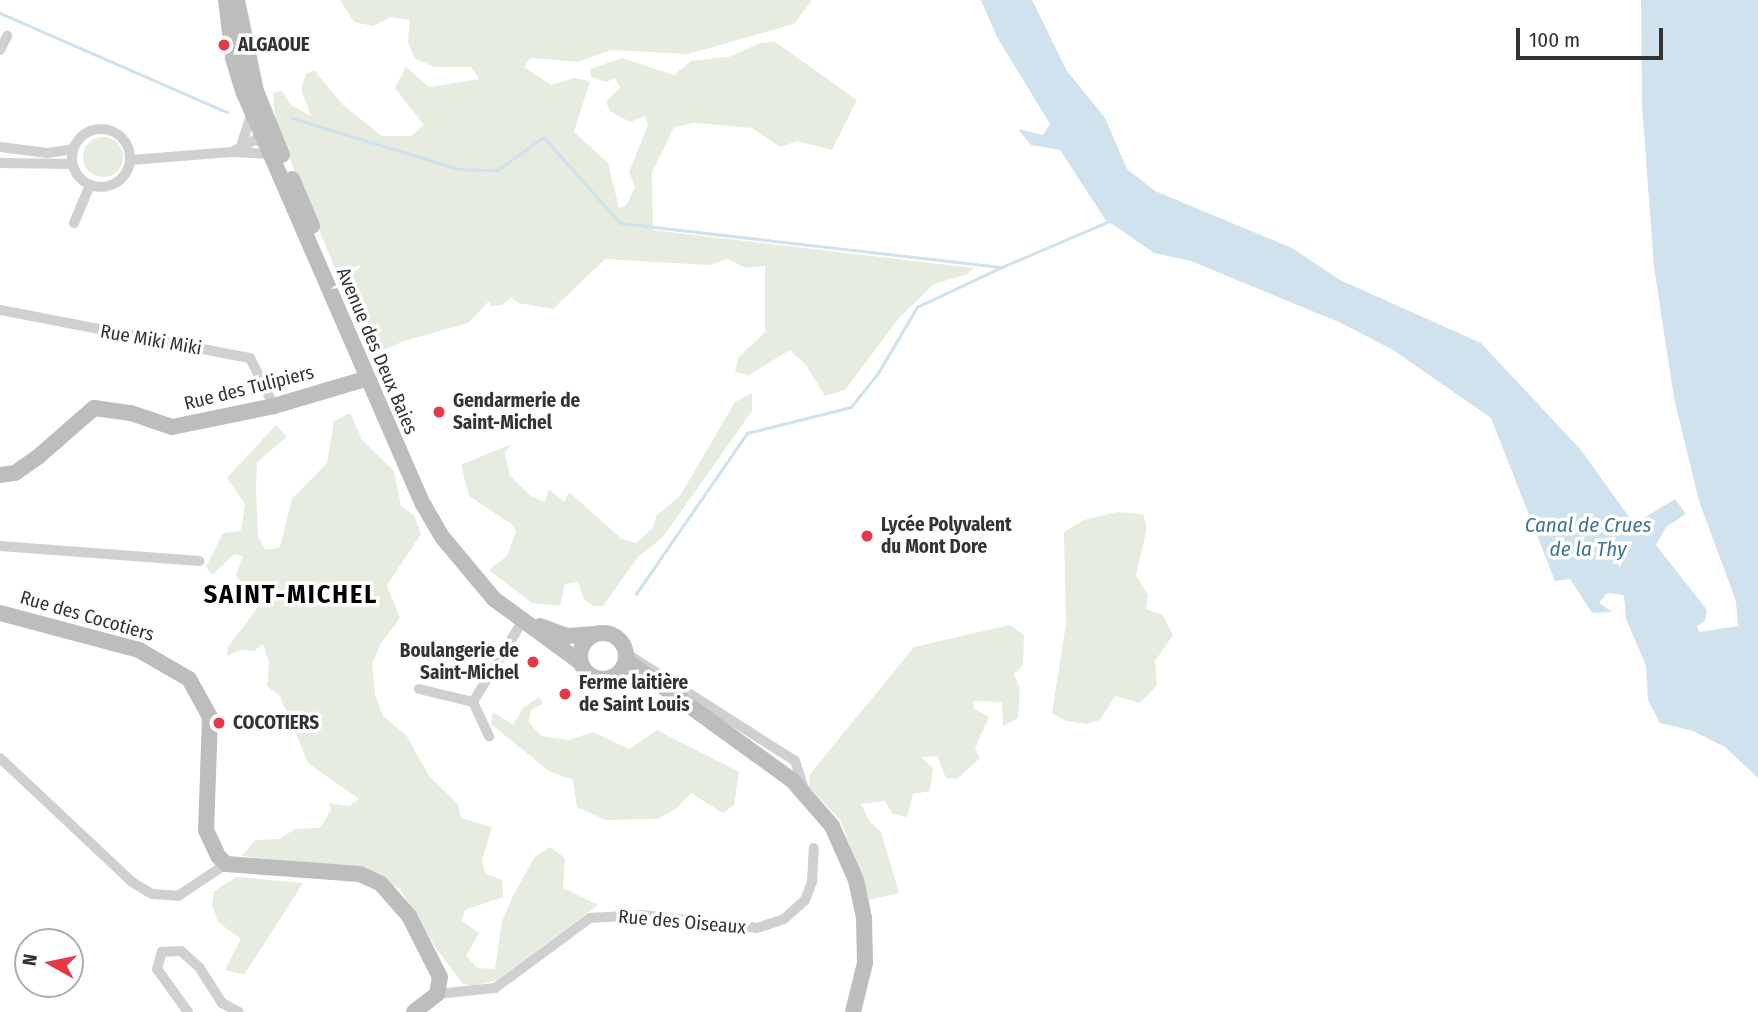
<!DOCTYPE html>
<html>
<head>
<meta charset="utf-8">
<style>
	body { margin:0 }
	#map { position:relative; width:1758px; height:1012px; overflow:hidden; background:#fff; font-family:"Fira Sans Condensed",sans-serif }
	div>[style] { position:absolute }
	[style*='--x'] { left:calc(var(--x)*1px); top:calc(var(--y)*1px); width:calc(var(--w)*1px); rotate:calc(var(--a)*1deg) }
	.green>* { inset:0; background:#e6ecdf }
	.round { border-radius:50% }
	.water>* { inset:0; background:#cfe2ee }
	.stream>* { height:2.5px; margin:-1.25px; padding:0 1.25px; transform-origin:1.25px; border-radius:1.25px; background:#cfe2ee }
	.street>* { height:10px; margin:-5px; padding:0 5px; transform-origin:5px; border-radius:5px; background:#d0d0d0 }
	.street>.ring { margin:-5px; padding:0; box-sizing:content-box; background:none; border:10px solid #d0d0d0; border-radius:50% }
	.secondary>* { height:16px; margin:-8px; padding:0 8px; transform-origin:8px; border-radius:8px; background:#bdbdbd }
	.secondary>.ring { margin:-8px; padding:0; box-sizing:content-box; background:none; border:16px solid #bdbdbd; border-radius:50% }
	.dots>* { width:19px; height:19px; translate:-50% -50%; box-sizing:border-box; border:4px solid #fff; border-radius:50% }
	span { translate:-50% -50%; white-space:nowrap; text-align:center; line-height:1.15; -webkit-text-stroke:7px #fff; paint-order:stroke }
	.poi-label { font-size:19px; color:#333; font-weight:700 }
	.left { translate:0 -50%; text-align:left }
	.right { translate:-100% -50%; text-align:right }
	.street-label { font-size:19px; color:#333 }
	.water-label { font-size:21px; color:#3f7597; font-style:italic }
	.district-label { font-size:26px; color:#000; font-weight:700; letter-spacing:2px }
	.north { position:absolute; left:14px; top:928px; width:70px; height:70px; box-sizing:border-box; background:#fff; border:2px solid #adadad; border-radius:50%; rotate:279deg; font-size:19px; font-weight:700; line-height:28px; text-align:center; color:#333 }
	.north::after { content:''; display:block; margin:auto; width:24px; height:32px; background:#e63946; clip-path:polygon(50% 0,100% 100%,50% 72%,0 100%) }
	.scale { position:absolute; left:1516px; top:28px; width:147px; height:32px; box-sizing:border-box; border:4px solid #333; border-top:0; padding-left:9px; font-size:21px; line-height:24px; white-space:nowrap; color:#333; -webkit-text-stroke:5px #fff; paint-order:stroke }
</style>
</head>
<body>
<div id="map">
	<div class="green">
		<div style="clip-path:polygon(340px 0,812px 0,794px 24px,688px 54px,611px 50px,578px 62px,530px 58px,524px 67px,551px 85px,574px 78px,590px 81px,574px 132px,608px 163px,619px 208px,626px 206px,635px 187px,629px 172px,648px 125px,645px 116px,630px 122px,610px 111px,606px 102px,620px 88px,615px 78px,606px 82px,591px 77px,590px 69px,622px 58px,674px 75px,691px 61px,729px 57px,760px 43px,775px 42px,857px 100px,832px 150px,797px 141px,780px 147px,752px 128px,694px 123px,674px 127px,652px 173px,653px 230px,974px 268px,968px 274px,934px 284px,899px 318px,845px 390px,825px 396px,806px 365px,790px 350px,749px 375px,735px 372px,738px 358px,765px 332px,765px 266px,745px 268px,728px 259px,709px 265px,605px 259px,553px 309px,518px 303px,511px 297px,502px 305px,491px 306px,489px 301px,468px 323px,404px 341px,371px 356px,276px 125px,273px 93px,282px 91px,291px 105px,311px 116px,301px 89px,306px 74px,314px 70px,343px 105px,382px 136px,411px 136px,424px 125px,395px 88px,406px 67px,429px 87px,479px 79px,471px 67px,435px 67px,415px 59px,408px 43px,410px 20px,391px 17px,373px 26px,354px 22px)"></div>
		<div class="round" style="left:83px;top:137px;width:40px;height:40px"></div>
		<div style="clip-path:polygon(752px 393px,752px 411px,663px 537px,638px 557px,603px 606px,593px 606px,584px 599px,578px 582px,565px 584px,560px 606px,532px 603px,489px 570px,507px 556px,516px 532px,513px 525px,469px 496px,461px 465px,511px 444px,505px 453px,510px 476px,530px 495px,545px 502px,549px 489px,564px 502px,569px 492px,622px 539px,636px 543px,652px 529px,657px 515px,680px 496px,735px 402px)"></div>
		<div style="clip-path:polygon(350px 413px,362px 440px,394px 471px,401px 506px,414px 515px,421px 534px,387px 585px,400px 618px,381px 643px,372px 664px,375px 695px,383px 716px,406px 735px,429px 776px,458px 804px,461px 818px,492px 827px,482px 861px,486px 874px,502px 880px,503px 897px,465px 910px,462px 921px,479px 933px,466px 956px,478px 968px,495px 969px,502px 921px,513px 896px,535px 857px,550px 847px,565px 858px,563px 888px,598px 905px,497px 980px,473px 986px,463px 984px,436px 948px,400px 889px,362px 868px,241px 856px,256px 840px,279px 839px,295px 829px,320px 828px,331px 810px,329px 803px,349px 806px,359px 799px,308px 763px,280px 696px,267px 686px,269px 662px,263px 644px,254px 651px,241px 650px,227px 656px,228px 647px,258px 607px,236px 575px,243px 556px,234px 554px,212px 575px,206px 567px,223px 533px,241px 531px,245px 504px,227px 478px,276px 425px,287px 437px,257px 462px,256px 487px,258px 536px,265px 550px,280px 547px,292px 499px,327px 463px,334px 421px)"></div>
		<div style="clip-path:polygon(1117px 512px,1143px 514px,1147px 528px,1136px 575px,1148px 595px,1146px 609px,1163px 615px,1173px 635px,1155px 661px,1157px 685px,1140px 703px,1115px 696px,1100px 720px,1087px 724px,1066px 721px,1052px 713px,1066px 624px,1064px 532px,1084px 520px)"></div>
		<div style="clip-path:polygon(1010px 625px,1024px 635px,1023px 665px,1014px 674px,1020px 689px,1018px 718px,1003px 726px,1002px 702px,973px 701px,974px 709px,989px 717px,975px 748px,980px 758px,957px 779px,946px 778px,937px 756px,921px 757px,933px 768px,930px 791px,913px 794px,907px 817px,893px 814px,885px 801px,861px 804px,870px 822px,881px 832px,899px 893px,869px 900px,841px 821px,809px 787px,810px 774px,914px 647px)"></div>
		<div style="clip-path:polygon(539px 697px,543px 704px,531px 710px,529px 722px,541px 736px,569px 740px,593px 732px,629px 749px,657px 730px,739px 772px,734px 805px,723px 813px,691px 793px,677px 808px,658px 819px,605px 820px,577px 807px,573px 780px,549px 771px,491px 724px,493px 712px,513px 725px,523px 708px)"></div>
		<div style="clip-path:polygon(237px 877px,303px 883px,244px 975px,225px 970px,241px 939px,218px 922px,212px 905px,214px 891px)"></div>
	</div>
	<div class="water">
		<div style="clip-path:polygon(981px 0,1032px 0,1067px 71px,1105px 118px,1127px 169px,1155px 191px,1292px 248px,1340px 280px,1481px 343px,1581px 450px,1634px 524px,1675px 499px,1686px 514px,1666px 527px,1656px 545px,1707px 610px,1705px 621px,1697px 626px,1699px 632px,1738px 626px,1736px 601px,1699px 501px,1674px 398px,1654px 267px,1642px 106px,1641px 0,1758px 0,1758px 778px,1725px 747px,1693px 731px,1660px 723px,1648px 700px,1646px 666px,1626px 619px,1624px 595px,1607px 593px,1599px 603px,1612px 612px,1592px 613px,1570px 579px,1555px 581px,1491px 418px,1393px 350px,1341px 323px,1191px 261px,1154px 253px,1105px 219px,1060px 150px,1031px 145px,1018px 129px,1043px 135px,1050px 124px,997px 37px)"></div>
	</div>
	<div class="stream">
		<div style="--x:0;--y:13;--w:248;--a:23.6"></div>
		<div style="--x:292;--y:118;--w:175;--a:17"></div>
		<div style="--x:459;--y:169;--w:38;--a:2"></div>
		<div style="--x:497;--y:170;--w:57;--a:-35.1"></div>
		<div style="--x:544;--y:137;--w:115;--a:48.5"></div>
		<div style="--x:620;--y:223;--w:385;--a:6.6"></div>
		<div style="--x:1002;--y:267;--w:117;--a:-23.1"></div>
		<div style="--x:636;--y:594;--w:196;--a:-55.4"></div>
		<div style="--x:747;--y:433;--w:107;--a:-14"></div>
		<div style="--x:851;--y:407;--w:43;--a:-51.5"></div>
		<div style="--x:878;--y:373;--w:77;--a:-59.4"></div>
		<div style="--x:917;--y:307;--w:92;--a:-25.2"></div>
	</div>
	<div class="street">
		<div style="--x:0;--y:50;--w:16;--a:-63"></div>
		<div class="ring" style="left:72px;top:129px;width:48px;height:48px"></div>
		<div style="--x:242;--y:143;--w:32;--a:-72"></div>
		<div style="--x:0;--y:147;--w:48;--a:7.1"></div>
		<div style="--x:48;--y:153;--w:25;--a:-9"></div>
		<div style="--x:232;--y:152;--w:26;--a:-28"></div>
		<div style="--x:255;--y:140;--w:12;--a:14"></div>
		<div style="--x:131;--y:160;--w:101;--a:-4.5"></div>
		<div style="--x:232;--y:152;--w:38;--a:3"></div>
		<div style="--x:0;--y:163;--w:72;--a:0.8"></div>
		<div style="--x:74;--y:223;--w:41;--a:-67.2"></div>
		<div style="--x:0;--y:310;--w:255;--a:10.9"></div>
		<div style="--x:250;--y:358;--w:54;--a:63.4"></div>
		<div style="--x:0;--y:546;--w:200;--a:4.3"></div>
		<div style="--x:632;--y:657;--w:193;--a:32.5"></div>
		<div style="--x:795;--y:761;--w:32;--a:72"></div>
		<div style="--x:419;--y:689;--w:56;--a:13.5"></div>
		<div style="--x:473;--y:702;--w:94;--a:-58.5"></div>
		<div style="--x:473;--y:702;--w:38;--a:65"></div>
		<div style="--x:0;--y:758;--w:181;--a:43.2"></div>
		<div style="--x:132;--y:882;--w:23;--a:31"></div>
		<div style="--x:152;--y:894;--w:26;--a:4"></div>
		<div style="--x:178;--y:896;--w:58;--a:-33.7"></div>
		<div style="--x:437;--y:994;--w:58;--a:-5.9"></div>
		<div style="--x:495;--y:988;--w:118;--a:-36.4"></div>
		<div style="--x:590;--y:918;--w:52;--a:-3.3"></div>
		<div style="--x:642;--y:915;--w:116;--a:6.4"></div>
		<div style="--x:757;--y:928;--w:28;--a:-18"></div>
		<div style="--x:784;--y:919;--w:28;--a:-42"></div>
		<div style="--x:805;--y:900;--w:19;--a:-69"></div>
		<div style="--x:812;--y:882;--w:34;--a:-87"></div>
		<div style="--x:188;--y:1012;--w:53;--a:-125.8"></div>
		<div style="--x:157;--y:969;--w:18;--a:-74"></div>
		<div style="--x:162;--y:952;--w:19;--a:-3"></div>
		<div style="--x:181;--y:951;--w:24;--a:42"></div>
		<div style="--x:199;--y:967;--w:43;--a:57.4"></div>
		<div style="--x:222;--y:1003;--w:19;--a:28"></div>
	</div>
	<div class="secondary">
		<div style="--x:226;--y:0;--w:58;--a:83.1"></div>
		<div style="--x:233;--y:58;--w:37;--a:73"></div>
		<div style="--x:244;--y:93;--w:448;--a:66.5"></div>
		<div style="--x:423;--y:504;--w:39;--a:60"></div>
		<div style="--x:443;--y:538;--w:80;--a:50.1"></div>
		<div style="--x:494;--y:599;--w:107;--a:36.2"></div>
		<div style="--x:237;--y:0;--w:93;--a:78.2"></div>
		<div style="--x:256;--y:91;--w:69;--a:67.9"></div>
		<div style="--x:292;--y:179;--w:51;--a:66.9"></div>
		<div style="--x:0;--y:475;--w:15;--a:-8"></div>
		<div style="--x:15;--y:473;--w:29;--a:-35"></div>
		<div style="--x:39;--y:456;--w:73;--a:-41.1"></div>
		<div style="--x:94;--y:408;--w:37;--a:8"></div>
		<div style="--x:131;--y:413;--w:43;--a:18.9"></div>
		<div style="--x:172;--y:427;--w:104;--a:-11.6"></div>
		<div style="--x:274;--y:406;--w:95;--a:-16.5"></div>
		<div style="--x:0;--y:613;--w:144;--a:14.9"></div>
		<div style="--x:139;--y:650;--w:58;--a:30.1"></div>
		<div style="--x:189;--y:679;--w:43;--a:61.1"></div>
		<div style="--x:210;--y:717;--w:113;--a:92"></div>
		<div style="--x:206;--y:830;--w:29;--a:65"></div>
		<div style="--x:218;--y:856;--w:11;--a:45"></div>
		<div style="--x:226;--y:864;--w:134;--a:4.3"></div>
		<div style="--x:360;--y:874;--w:23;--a:25"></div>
		<div style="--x:381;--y:884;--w:43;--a:48.8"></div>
		<div style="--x:409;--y:916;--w:68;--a:63.1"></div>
		<div style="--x:440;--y:977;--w:17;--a:100"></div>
		<div style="--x:437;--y:994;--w:29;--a:142"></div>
		<div style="--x:540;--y:626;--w:29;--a:20"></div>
		<div style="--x:567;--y:636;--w:28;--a:-4"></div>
		<div class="ring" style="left:580px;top:633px;width:30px;height:30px"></div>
		<div style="--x:626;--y:660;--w:205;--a:35.9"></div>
		<div style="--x:792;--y:780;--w:61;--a:49"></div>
		<div style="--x:832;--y:826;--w:59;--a:66"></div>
		<div style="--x:856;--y:880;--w:40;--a:78"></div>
		<div style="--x:864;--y:919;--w:44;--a:88.7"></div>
		<div style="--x:865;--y:963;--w:50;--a:103.8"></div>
	</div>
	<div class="dots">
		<div style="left:224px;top:45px;background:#e63946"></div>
		<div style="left:439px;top:412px;background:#e63946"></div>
		<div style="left:867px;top:536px;background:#e63946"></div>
		<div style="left:533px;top:662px;background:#e63946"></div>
		<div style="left:565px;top:694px;background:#e63946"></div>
		<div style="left:219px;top:723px;background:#e63946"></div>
	</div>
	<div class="poi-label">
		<span class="left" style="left:238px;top:45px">ALGAOUE</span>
		<span class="left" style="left:453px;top:412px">Gendarmerie de<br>Saint-Michel</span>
		<span class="left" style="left:881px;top:536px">Lycée Polyvalent<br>du Mont Dore</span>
		<span class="right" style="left:519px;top:662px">Boulangerie de<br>Saint-Michel</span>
		<span class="left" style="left:579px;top:694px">Ferme laitière<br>de Saint Louis</span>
		<span class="left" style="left:233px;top:723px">COCOTIERS</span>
	</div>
	<div class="street-label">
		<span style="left:151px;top:340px;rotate:10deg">Rue Miki Miki</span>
		<span style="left:377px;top:351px;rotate:67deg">Avenue des Deux Baies</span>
		<span style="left:249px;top:388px;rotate:-14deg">Rue des Tulipiers</span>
		<span style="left:87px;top:616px;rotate:16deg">Rue des Cocotiers</span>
		<span style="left:682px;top:922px;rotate:5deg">Rue des Oiseaux</span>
	</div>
	<div class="water-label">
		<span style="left:1588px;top:537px">Canal de Crues<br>de la Thy</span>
	</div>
	<div class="district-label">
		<span style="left:291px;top:595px">SAINT-MICHEL</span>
	</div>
	<div class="north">N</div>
	<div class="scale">100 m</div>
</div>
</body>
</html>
